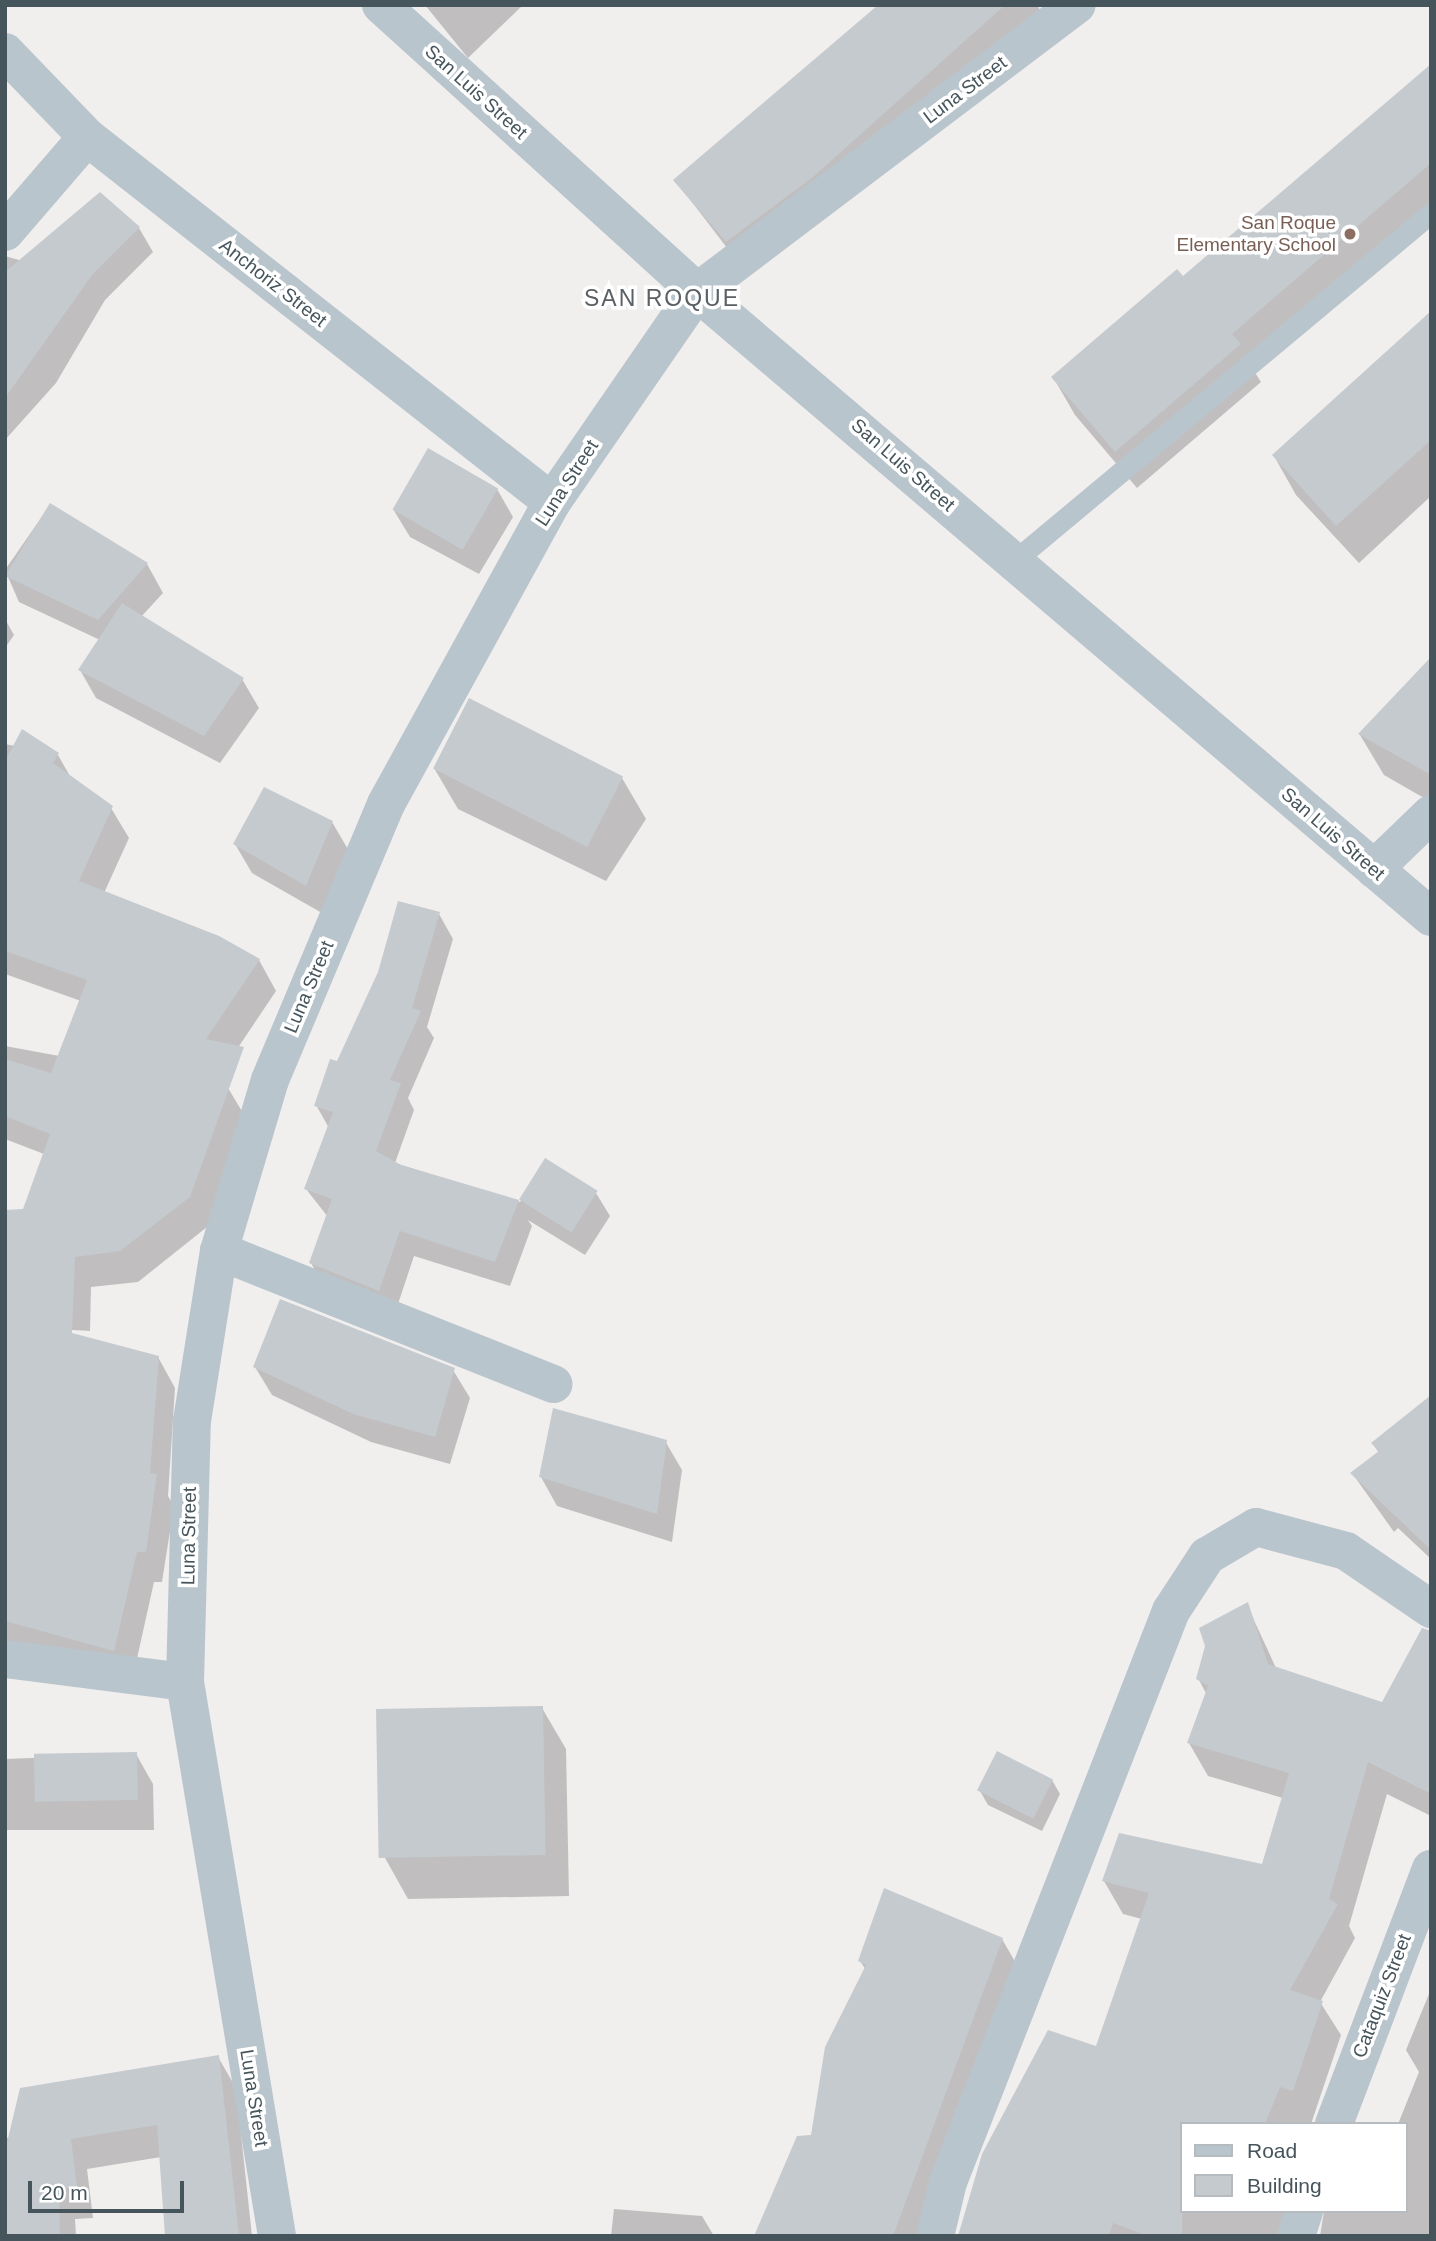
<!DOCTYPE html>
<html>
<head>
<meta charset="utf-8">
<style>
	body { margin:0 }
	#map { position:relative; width:1436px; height:2241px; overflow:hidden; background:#f1eeee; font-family:Arial,sans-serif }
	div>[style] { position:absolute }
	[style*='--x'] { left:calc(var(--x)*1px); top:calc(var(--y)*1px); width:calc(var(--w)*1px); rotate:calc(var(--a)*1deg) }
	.shadow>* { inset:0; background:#0003 }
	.building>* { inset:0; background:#c5cace; transform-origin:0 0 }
	.service>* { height:21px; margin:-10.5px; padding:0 10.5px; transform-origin:10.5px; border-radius:10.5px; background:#b9c5cc }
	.minor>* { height:38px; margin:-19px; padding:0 19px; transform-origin:19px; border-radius:19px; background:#b9c5cc }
	.tertiary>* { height:38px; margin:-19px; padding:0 19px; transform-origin:19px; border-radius:19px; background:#b9c5cc }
	.dots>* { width:19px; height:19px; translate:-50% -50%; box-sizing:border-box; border:4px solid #fff; border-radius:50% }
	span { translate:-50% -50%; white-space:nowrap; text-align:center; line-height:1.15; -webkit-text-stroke:7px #fff; paint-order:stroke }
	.street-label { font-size:19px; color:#46555c }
	.education-label { font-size:19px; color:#785e54 }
	.right { translate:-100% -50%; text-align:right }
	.quarter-label { font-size:23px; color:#5a6063; letter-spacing:2px }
	.frame { position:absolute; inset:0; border:7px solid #46555c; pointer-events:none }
	.legend { position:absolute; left:1180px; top:2122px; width:228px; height:91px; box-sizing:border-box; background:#fff; border:2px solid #b5bbbe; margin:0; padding:9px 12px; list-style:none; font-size:21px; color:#46555c }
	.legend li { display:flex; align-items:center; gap:14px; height:35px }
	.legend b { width:35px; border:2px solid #b5bbbe }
	.scale { position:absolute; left:28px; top:2181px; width:156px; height:32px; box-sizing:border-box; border:4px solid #46555c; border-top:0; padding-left:9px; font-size:21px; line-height:24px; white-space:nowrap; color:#46555c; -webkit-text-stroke:5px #fff; paint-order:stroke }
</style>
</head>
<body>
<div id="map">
	<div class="shadow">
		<div style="clip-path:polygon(425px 5px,523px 5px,468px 58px)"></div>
		<div style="clip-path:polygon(881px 5px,1037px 5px,1043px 15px,744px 270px,675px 180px)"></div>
		<div style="clip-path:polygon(1431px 66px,1431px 219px,1254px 371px,1261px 382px,1137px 488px,1075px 415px,1053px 377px,1183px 278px)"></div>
		<div style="clip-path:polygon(139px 228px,153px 252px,105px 300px,56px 383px,5px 440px,5px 256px,19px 260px)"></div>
		<div style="clip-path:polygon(1431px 313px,1431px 496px,1359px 563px,1296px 495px,1274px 456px)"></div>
		<div style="clip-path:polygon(497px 489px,513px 517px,479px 574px,410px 537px,393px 509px)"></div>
		<div style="clip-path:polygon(50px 505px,147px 564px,163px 593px,141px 617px,242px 679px,259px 708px,220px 763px,96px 698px,80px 670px,100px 640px,19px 602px,5px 570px)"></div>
		<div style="clip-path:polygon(5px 619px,14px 635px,5px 648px)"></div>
		<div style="clip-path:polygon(1431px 660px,1431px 802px,1384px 775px,1360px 735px)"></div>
		<div style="clip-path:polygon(5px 744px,58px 755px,71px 778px,111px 808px,129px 838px,104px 893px,259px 960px,276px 991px,213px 1085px,228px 1088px,246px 1118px,207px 1227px,138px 1282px,91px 1287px,90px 1331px,55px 1329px,158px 1357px,175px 1388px,168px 1496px,174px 1506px,162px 1582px,154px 1582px,132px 1681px,5px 1670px,5px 1355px,25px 1211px,44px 1154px,5px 1139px,5px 1046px,179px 1078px,81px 1001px,5px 974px)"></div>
		<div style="clip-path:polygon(434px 768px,622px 778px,646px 819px,606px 881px,458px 809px)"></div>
		<div style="clip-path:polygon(332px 822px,349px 851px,322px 913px,252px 873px,235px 844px)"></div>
		<div style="clip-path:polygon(439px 914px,453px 939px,427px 1027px,434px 1038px,408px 1098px,414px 1110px,395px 1163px,520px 1202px,545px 1161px,596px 1193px,610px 1216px,585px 1255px,528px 1220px,532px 1226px,510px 1286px,414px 1256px,394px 1316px,326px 1289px,311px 1263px,328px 1217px,306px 1189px,329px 1128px,316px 1105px)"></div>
		<div style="clip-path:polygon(255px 1367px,453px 1370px,470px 1398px,450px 1464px,371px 1442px,272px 1395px)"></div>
		<div style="clip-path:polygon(1431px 1429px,1431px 1559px,1398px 1528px,1394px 1532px,1352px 1473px,1379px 1453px,1373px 1444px)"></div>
		<div style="clip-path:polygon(665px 1441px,682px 1470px,672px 1542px,557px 1506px,541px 1477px)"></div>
		<div style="clip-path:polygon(1247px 1605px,1276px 1668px,1382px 1704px,1431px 1659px,1431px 1816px,1387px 1794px,1349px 1926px,1355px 1938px,1320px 2002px,1341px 2035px,1311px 2124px,1182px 2124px,1182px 2211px,1300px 2211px,1291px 2236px,960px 2236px,1097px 2048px,1142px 1919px,1123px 1914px,1104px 1881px,1263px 1866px,1283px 1798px,1208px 1776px,1189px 1743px,1207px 1695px,1198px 1678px)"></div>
		<div style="clip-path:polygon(542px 1708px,566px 1749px,569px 1896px,408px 1899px,385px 1858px)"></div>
		<div style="clip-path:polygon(136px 1754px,153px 1784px,154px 1830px,5px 1830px,5px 1759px)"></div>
		<div style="clip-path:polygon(1052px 1780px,1060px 1794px,1042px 1831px,988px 1805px,980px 1791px)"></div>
		<div style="clip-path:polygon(1002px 1939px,1024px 1977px,928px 2236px,760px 2236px,812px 2137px,866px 1970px,860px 1961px)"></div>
		<div style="clip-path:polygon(1431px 1989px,1431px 2236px,1320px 2236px,1324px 2211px,1406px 2211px,1406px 2124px,1398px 2124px,1419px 2072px,1406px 2050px)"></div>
		<div style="clip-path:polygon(218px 2057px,236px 2088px,252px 2236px,167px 2236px,161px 2157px,87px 2169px,93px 2218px,75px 2219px,76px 2236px,6px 2236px,5px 2139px)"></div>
		<div style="clip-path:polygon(614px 2209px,702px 2216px,714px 2236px,611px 2236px)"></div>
	</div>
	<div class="building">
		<div style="clip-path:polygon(878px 5px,1005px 5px,813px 177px,726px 242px,673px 180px)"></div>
		<div style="clip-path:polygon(1431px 64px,1431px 163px,1232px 334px,1241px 344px,1115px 452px,1051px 377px,1177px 269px,1183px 276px)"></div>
		<div style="clip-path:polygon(100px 192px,140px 227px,92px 275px,5px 398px,5px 272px)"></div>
		<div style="clip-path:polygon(1431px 311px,1431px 440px,1336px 526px,1272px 455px)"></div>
		<div style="left:428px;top:448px;width:81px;height:71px;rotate:30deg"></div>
		<div style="clip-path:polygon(50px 503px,148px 563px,98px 620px,5px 576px)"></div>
		<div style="clip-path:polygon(122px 603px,244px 678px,204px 736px,78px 670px)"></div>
		<div style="clip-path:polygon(1431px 657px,1431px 775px,1358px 734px)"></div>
		<div style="left:469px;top:698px;width:173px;height:79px;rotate:27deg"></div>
		<div style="clip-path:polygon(22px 729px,59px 753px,53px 763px,113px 806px,79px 881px,219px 936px,260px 959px,206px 1039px,244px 1047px,190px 1197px,120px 1251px,75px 1257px,72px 1333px,159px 1356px,150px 1473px,157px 1474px,146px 1552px,137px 1552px,114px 1651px,5px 1621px,5px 1210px,23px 1209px,50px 1134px,5px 1116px,5px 1059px,51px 1073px,87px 980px,5px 951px,5px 761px)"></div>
		<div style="clip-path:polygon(264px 787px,333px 821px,306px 886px,233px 844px)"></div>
		<div style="clip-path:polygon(398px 901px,440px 912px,412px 1008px,421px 1011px,390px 1080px,401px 1083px,376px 1151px,401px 1165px,519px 1200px,495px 1262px,400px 1231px,379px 1291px,309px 1263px,332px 1199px,304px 1189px,333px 1112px,314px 1106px,330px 1059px,337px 1061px,378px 972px)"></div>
		<div style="left:545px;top:1158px;width:62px;height:49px;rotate:32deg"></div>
		<div style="clip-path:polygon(280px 1299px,455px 1368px,435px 1437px,353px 1414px,253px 1367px)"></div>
		<div style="clip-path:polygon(1431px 1395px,1431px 1550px,1350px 1473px,1379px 1451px,1371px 1443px)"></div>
		<div style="clip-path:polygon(553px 1408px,667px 1440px,657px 1514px,539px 1477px)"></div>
		<div style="clip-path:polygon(1248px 1602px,1268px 1664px,1382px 1702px,1422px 1628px,1431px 1631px,1431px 1794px,1368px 1762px,1329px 1899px,1338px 1904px,1290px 1990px,1323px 2001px,1293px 2091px,1280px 2087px,1265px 2124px,1182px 2124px,1182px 2236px,1148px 2236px,1113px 2223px,1109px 2236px,958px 2236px,982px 2154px,1048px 2030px,1096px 2046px,1149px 1893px,1102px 1881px,1119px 1833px,1262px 1864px,1289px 1773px,1187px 1743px,1208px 1686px,1196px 1679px,1205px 1646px,1199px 1628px)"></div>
		<div style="left:543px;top:1706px;width:149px;height:167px;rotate:89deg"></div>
		<div style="left:997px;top:1751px;width:63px;height:44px;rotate:27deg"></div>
		<div style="left:137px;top:1752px;width:48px;height:103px;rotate:89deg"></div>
		<div style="clip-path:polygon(884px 1888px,1003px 1938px,893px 2236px,754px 2236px,797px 2136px,811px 2135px,825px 2047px,866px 1965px,858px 1961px)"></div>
		<div style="clip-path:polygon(219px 2055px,239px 2236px,165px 2236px,157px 2125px,71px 2139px,77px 2187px,59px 2189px,60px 2236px,5px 2236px,5px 2151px,20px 2088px)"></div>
	</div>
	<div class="service">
		<div style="--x:1014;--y:561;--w:543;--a:-39.85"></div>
	</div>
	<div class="minor">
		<div style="--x:697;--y:292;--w:476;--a:-37.1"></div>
		<div style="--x:1374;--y:869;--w:79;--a:-44"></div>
		<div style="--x:219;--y:1251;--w:360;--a:21.7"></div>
		<div style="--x:5;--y:1659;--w:181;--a:7.3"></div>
		<div style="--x:1334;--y:2124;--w:273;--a:-69.2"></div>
		<div style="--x:935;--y:2236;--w:56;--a:-76.5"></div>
		<div style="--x:948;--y:2182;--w:613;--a:-68.67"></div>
		<div style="--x:1171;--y:1611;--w:66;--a:-56.8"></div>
		<div style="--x:1207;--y:1556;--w:57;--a:-30.6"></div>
		<div style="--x:1256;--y:1527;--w:93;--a:14.9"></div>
		<div style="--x:1346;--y:1551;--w:103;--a:34.3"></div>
		<div style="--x:1296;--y:2236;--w:26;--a:-72"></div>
	</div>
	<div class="tertiary">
		<div style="--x:381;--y:5;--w:427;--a:42.2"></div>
		<div style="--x:697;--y:292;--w:964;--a:40.41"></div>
		<div style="--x:5;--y:52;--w:118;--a:46"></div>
		<div style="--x:87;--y:137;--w:591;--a:38.13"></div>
		<div style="--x:5;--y:232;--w:125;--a:-49.2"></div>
		<div style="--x:277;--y:2236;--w:562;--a:-99.43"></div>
		<div style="--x:185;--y:1682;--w:261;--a:-88.5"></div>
		<div style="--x:192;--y:1421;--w:172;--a:-81"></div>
		<div style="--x:219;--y:1251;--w:178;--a:-73.4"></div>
		<div style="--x:270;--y:1080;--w:299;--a:-67.2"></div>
		<div style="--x:386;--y:804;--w:345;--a:-61.2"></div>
		<div style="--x:552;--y:502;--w:255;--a:-55.4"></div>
	</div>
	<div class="dots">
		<div style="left:1350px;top:234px;background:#8d6e63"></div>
	</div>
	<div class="street-label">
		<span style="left:965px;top:90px;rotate:-37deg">Luna Street</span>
		<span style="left:476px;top:92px;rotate:42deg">San Luis Street</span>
		<span style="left:273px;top:283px;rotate:38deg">Anchoriz Street</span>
		<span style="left:903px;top:465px;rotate:41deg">San Luis Street</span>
		<span style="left:567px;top:483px;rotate:-57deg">Luna Street</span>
		<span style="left:1333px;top:834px;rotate:41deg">San Luis Street</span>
		<span style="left:309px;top:987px;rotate:-67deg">Luna Street</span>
		<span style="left:189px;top:1536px;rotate:-89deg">Luna Street</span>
		<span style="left:1382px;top:1996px;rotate:-69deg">Cataquiz Street</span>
		<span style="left:254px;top:2098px;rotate:81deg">Luna Street</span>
	</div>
	<div class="education-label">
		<span class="right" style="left:1336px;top:234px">San Roque<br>Elementary School</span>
	</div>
	<div class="quarter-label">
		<span style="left:662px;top:298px">SAN ROQUE</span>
	</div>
	<div class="frame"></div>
	<ul class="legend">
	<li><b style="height:9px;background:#b9c5cc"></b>Road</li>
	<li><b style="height:19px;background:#c5cace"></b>Building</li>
	</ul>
	<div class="scale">20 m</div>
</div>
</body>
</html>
